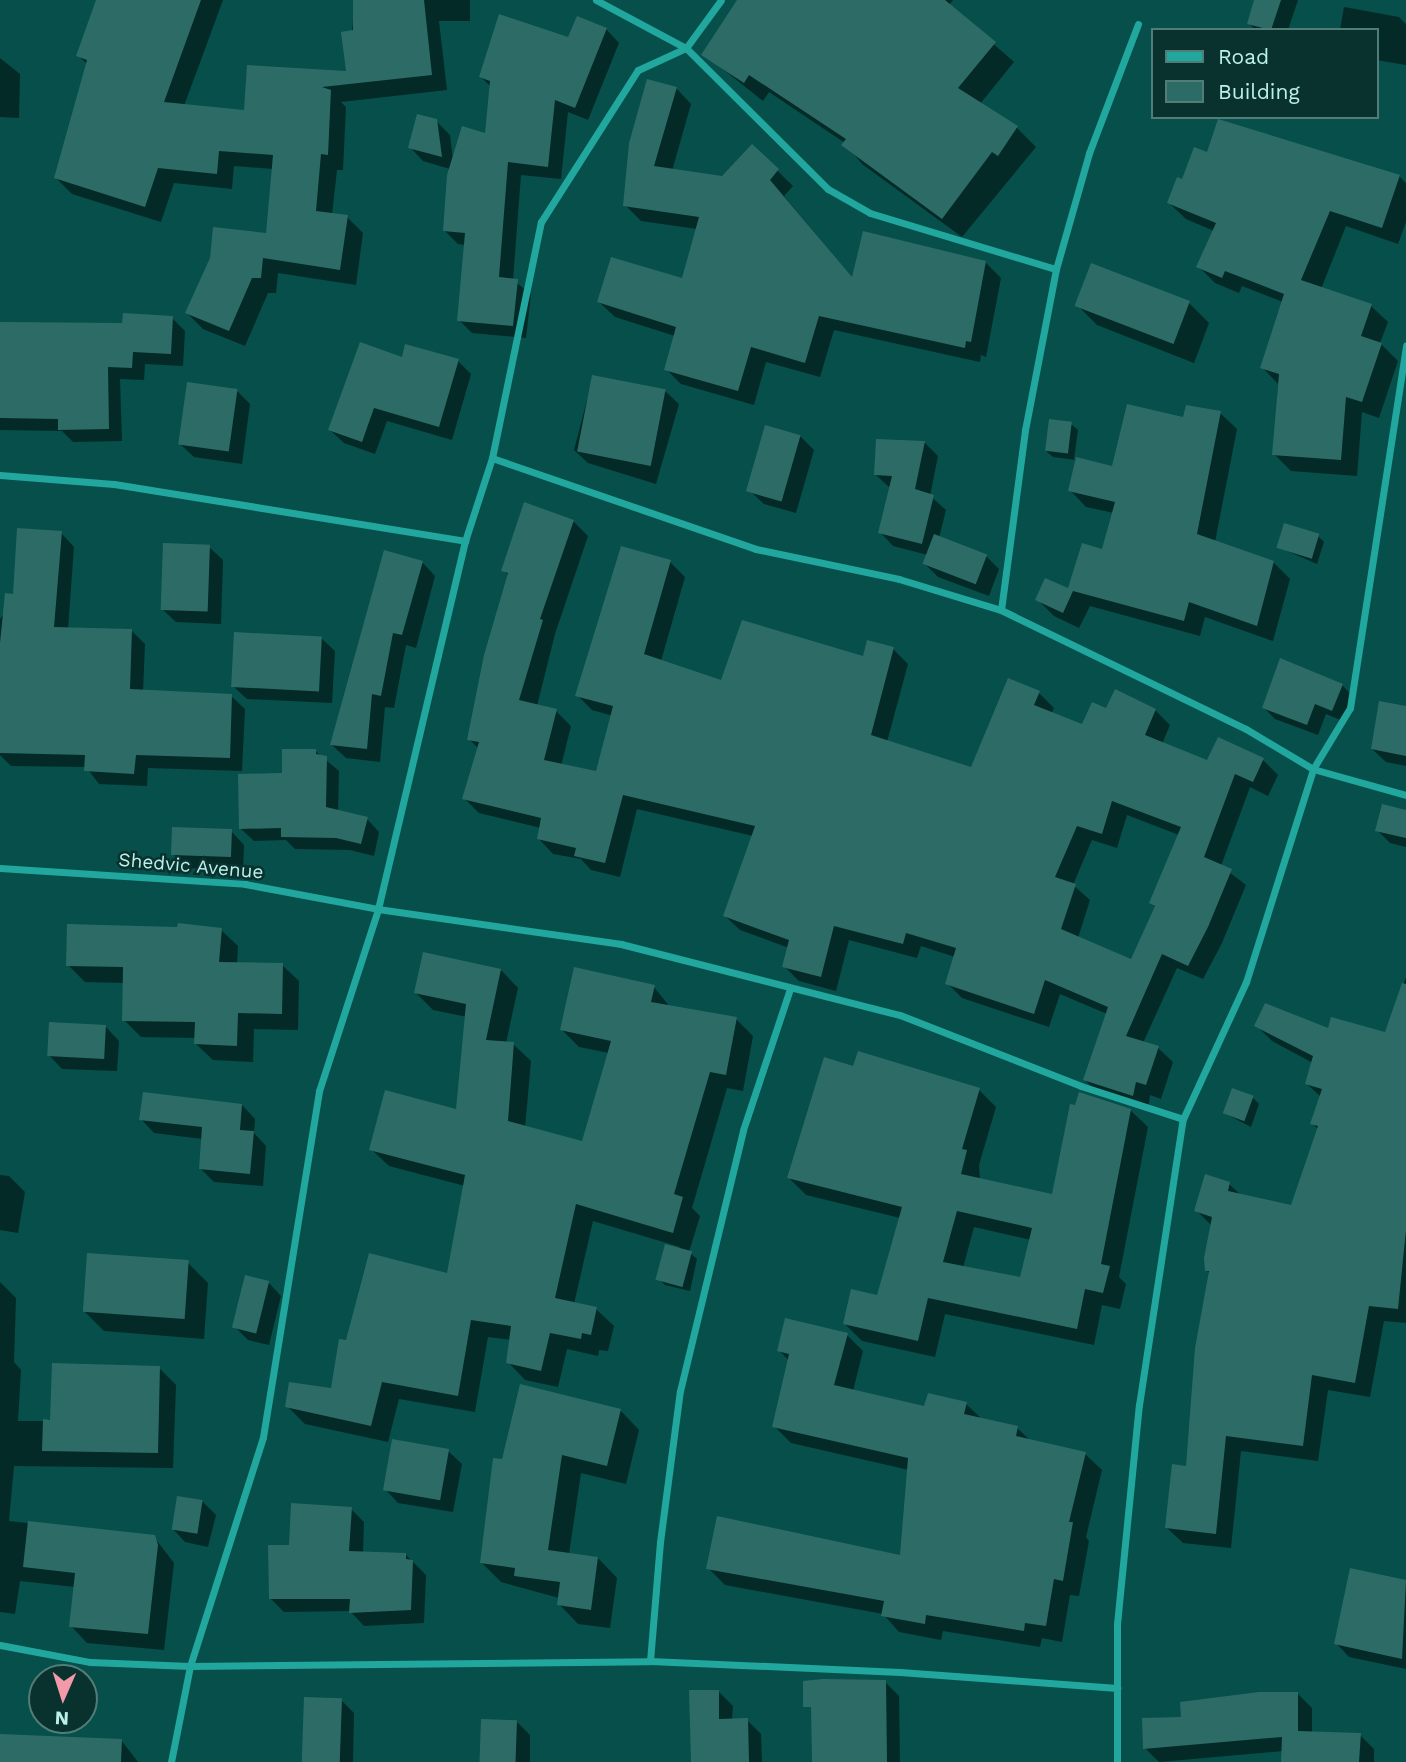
<!DOCTYPE html>
<html>
<head>
<meta charset="utf-8">
<style>
	body { margin:0 }
	#map { position:relative; width:1406px; height:1762px; overflow:hidden; background:#064f4a; font-family:"Work Sans",sans-serif }
	div>[style] { position:absolute }
	[style*='--x'] { left:calc(var(--x)*1px); top:calc(var(--y)*1px); width:calc(var(--w)*1px); rotate:calc(var(--a)*1deg) }
	.shadow>* { inset:0; background:#0007 }
	.building>* { inset:0; background:#2d6c66; transform-origin:0 0 }
	.street>* { height:7px; margin:-3.5px; padding:0 3.5px; transform-origin:3.5px; border-radius:3.5px; background:#21a79e }
	span { translate:-50% -50%; white-space:nowrap; text-align:center; line-height:1.15; -webkit-text-stroke:5px #09312e; paint-order:stroke }
	.street-label { font-size:19px; color:#bcf0ea }
	.legend { position:absolute; left:1151px; top:28px; width:228px; height:91px; box-sizing:border-box; background:#09312e; border:2px solid #517d79; margin:0; padding:9px 12px; list-style:none; font-size:21px; color:#bcf0ea }
	.legend li { display:flex; align-items:center; gap:14px; height:35px }
	.legend b { width:35px; border:2px solid #517d79 }
	.north { position:absolute; left:28px; top:1664px; width:70px; height:70px; box-sizing:border-box; background:#09312e; border:2px solid #517d79; border-radius:50%; rotate:183deg; font-size:19px; font-weight:700; line-height:28px; text-align:center; color:#bcf0ea }
	.north::after { content:''; display:block; margin:auto; width:24px; height:32px; background:#f39aaa; clip-path:polygon(50% 0,100% 100%,50% 72%,0 100%) }
</style>
</head>
<body>
<div id="map">
	<div class="shadow">
		<div style="clip-path:polygon(106px 0,223px 0,184px 106px,246px 112px,348px 73px,355px 0,470px 0,470px 21px,439px 21px,447px 90px,341px 102px,346px 107px,343px 170px,337px 170px,332px 215px,347px 217px,363px 233px,356px 285px,278px 273px,276px 293px,268px 293px,245px 346px,203px 329px,187px 313px,211px 259px,267px 235px,273px 169px,234px 166px,232px 189px,174px 183px,161px 222px,72px 194px,56px 178px,87px 64px,78px 55px)"></div>
		<div style="clip-path:polygon(739px 0,953px 0,949px 5px,1014px 62px,980px 104px,1017px 128px,1036px 147px,962px 237px,862px 164px,845px 143px,769px 92px,763px 101px,704px 54px)"></div>
		<div style="clip-path:polygon(1256px 0,1298px 0,1288px 30px,1255px 30px,1249px 23px)"></div>
		<div style="clip-path:polygon(1344px 7px,1399px 17px,1406px 24px,1406px 65px,1376px 60px,1376px 30px,1340px 30px)"></div>
		<div style="clip-path:polygon(606px 29px,619px 43px,588px 120px,568px 112px,561px 179px,521px 175px,513px 280px,531px 294px,526px 338px,472px 333px,459px 320px,465px 245px,458px 244px,445px 231px,450px 169px,423px 161px,410px 147px,436px 121px,450px 135px,453px 160px,486px 135px,492px 88px,481px 77px,569px 39px)"></div>
		<div style="clip-path:polygon(0 58px,20px 74px,19px 118px,0 117px)"></div>
		<div style="clip-path:polygon(676px 88px,691px 104px,672px 171px,723px 178px,752px 146px,793px 186px,784px 196px,853px 279px,985px 262px,1001px 278px,986px 357px,981px 355px,980px 362px,834px 330px,820px 377px,766px 362px,754px 405px,681px 384px,666px 369px,675px 336px,615px 317px,599px 302px,683px 280px,697px 229px,641px 221px,625px 205px)"></div>
		<div style="clip-path:polygon(1208px 154px,1399px 176px,1406px 183px,1406px 222px,1398px 244px,1346px 226px,1321px 289px,1371px 306px,1388px 322px,1380px 343px,1398px 361px,1379px 418px,1362px 412px,1357px 476px,1291px 471px,1274px 454px,1278px 384px,1262px 367px,1283px 302px,1242px 286px,1239px 293px,1215px 283px,1198px 266px,1214px 231px,1186px 219px,1169px 203px)"></div>
		<div style="clip-path:polygon(1189px 303px,1209px 323px,1194px 363px,1097px 325px,1077px 305px)"></div>
		<div style="clip-path:polygon(172px 318px,185px 331px,183px 366px,145px 364px,144px 380px,120px 379px,122px 441px,73px 442px,62px 431px,0 430px,0 324px,124px 325px)"></div>
		<div style="clip-path:polygon(403px 359px,458px 361px,471px 374px,452px 440px,387px 421px,375px 454px,344px 443px,330px 430px)"></div>
		<div style="clip-path:polygon(593px 377px,665px 391px,679px 404px,656px 484px,588px 463px,574px 450px)"></div>
		<div style="clip-path:polygon(237px 391px,250px 404px,242px 464px,194px 457px,180px 444px)"></div>
		<div style="clip-path:polygon(1220px 413px,1237px 429px,1215px 542px,1273px 562px,1290px 579px,1273px 641px,1205px 617px,1200px 636px,1090px 606px,1079px 628px,1054px 616px,1037px 599px,1069px 591px,1103px 552px,1114px 513px,1086px 507px,1070px 490px,1077px 460px,1053px 457px,1046px 451px,1071px 424px,1078px 430px,1074px 459px,1113px 468px,1185px 419px)"></div>
		<div style="clip-path:polygon(800px 436px,814px 450px,796px 513px,764px 504px,750px 491px)"></div>
		<div style="clip-path:polygon(878px 441px,925px 443px,938px 456px,930px 496px,946px 510px,939px 538px,986px 556px,999px 569px,989px 596px,938px 577px,925px 564px,928px 555px,893px 546px,880px 532px,891px 489px,876px 475px)"></div>
		<div style="clip-path:polygon(evenodd,573px 521px,588px 536px,555px 634px,537px 706px,556px 711px,571px 726px,561px 766px,598px 774px,613px 716px,592px 710px,577px 695px,670px 562px,685px 577px,661px 661px,722px 682px,864px 658px,893px 649px,908px 664px,887px 742px,972px 769px,1039px 693px,1054px 708px,1051px 714px,1083px 727px,1107px 711px,1155px 710px,1170px 725px,1162px 744px,1208px 762px,1219px 739px,1263px 760px,1278px 775px,1268px 796px,1250px 787px,1221px 866px,1246px 885px,1222px 943px,1203px 979px,1177px 968px,1143px 1043px,1158px 1048px,1173px 1062px,1161px 1099px,1150px 1095px,1148px 1110px,1100px 1095px,1085px 1080px,1107px 1014px,1060px 994px,1049px 1027px,962px 998px,947px 983px,955px 957px,921px 946px,917px 958px,849px 940px,836px 991px,799px 981px,784px 966px,789px 948px,740px 930px,725px 916px,753px 836px,637px 809px,620px 877px,591px 870px,581px 859px,553px 854px,539px 839px,541px 828px,479px 813px,464px 798px,479px 749px,469px 739px,509px 576px,503px 570px,573px 521px,1127px 815px,1179px 835px,1151px 903px,1156px 908px,1131px 961px,1078px 938px,1090px 900px,1073px 885px,1092px 840px,1117px 848px,1127px 815px)"></div>
		<div style="clip-path:polygon(61px 533px,74px 547px,68px 629px,132px 631px,145px 644px,143px 692px,231px 696px,245px 709px,242px 771px,148px 768px,147px 786px,99px 784px,86px 767px,11px 766px,0 755px,0 619px)"></div>
		<div style="clip-path:polygon(1318px 536px,1324px 542px,1317px 564px,1278px 547px)"></div>
		<div style="clip-path:polygon(209px 547px,223px 560px,221px 624px,176px 622px,162px 609px)"></div>
		<div style="clip-path:polygon(422px 562px,435px 576px,416px 648px,406px 645px,394px 708px,385px 707px,380px 762px,346px 758px,332px 745px)"></div>
		<div style="clip-path:polygon(321px 638px,335px 651px,332px 703px,247px 699px,233px 686px)"></div>
		<div style="clip-path:polygon(1342px 685px,1353px 696px,1343px 721px,1326px 714px,1318px 735px,1275px 719px,1264px 708px)"></div>
		<div style="clip-path:polygon(1406px 708px,1406px 766px,1386px 762px,1372px 749px)"></div>
		<div style="clip-path:polygon(315px 751px,339px 771px,338px 812px,367px 819px,379px 832px,374px 856px,350px 850px,295px 849px,286px 840px,254px 841px,241px 829px,283px 775px)"></div>
		<div style="clip-path:polygon(1406px 812px,1406px 847px,1390px 843px,1377px 830px)"></div>
		<div style="clip-path:polygon(231px 831px,244px 845px,243px 870px,187px 868px,173px 854px)"></div>
		<div style="clip-path:polygon(221px 930px,238px 946px,237px 964px,282px 965px,299px 981px,298px 1030px,254px 1029px,253px 1062px,213px 1060px,196px 1044px,196px 1038px,141px 1037px,124px 1020px,125px 983px,85px 982px,68px 965px)"></div>
		<div style="clip-path:polygon(501px 970px,518px 988px,506px 1043px,513px 1044px,531px 1061px,525px 1128px,583px 1143px,609px 1053px,579px 1047px,562px 1030px,654px 987px,670px 1007px,736px 1019px,753px 1036px,743px 1091px,727px 1088px,692px 1208px,700px 1216px,689px 1252px,697px 1259px,690px 1291px,665px 1285px,659px 1279px,680px 1247px,593px 1221px,574px 1304px,596px 1309px,614px 1326px,608px 1351px,599px 1350px,598px 1356px,567px 1349px,558px 1387px,525px 1380px,508px 1362px,511px 1340px,488px 1337px,475px 1412px,399px 1399px,388px 1442px,305px 1424px,287px 1406px,332px 1390px,347px 1342px,448px 1275px,465px 1186px,389px 1166px,371px 1149px,458px 1111px,467px 1017px,433px 1010px,416px 993px)"></div>
		<div style="clip-path:polygon(1406px 977px,1406px 1323px,1384px 1321px,1370px 1397px,1328px 1390px,1318px 1461px,1241px 1451px,1231px 1548px,1183px 1543px,1167px 1528px,1188px 1468px,1210px 1274px,1206px 1270px,1212px 1226px,1196px 1210px,1229px 1184px,1241px 1195px,1293px 1207px,1319px 1130px,1312px 1123px,1321px 1097px,1307px 1084px,1313px 1063px,1272px 1041px,1257px 1026px,1386px 1034px)"></div>
		<div style="clip-path:polygon(106px 1027px,119px 1041px,117px 1071px,62px 1069px,49px 1055px)"></div>
		<div style="clip-path:polygon(evenodd,854px 1068px,979px 1090px,996px 1107px,979px 1165px,980px 1180px,1053px 1196px,1130px 1110px,1148px 1127px,1119px 1277px,1126px 1284px,1120px 1309px,1102px 1305px,1094px 1345px,945px 1314px,935px 1357px,862px 1341px,845px 1324px,878px 1297px,900px 1218px,806px 1195px,789px 1178px,854px 1068px,974px 1227px,1031px 1240px,1022px 1279px,963px 1268px,974px 1227px)"></div>
		<div style="clip-path:polygon(1253px 1098px,1259px 1104px,1251px 1127px,1224px 1113px)"></div>
		<div style="clip-path:polygon(242px 1105px,255px 1119px,254px 1133px,266px 1146px,263px 1186px,214px 1182px,201px 1169px,203px 1139px,154px 1133px,141px 1119px)"></div>
		<div style="clip-path:polygon(0 1175px,9px 1176px,25px 1192px,18px 1233px,0 1230px)"></div>
		<div style="clip-path:polygon(188px 1263px,208px 1283px,204px 1339px,104px 1331px,84px 1311px)"></div>
		<div style="clip-path:polygon(0 1282px,16px 1298px,14px 1362px,21px 1370px,18px 1421px,52px 1421px,159px 1368px,176px 1385px,173px 1468px,14px 1466px,9px 1521px,154px 1537px,174px 1563px,164px 1650px,87px 1643px,71px 1626px,75px 1587px,20px 1581px,15px 1614px,0 1612px)"></div>
		<div style="clip-path:polygon(268px 1282px,281px 1296px,269px 1345px,248px 1340px,234px 1326px)"></div>
		<div style="clip-path:polygon(847px 1335px,863px 1351px,853px 1391px,926px 1408px,966px 1404px,983px 1420px,1017px 1428px,1031px 1441px,1085px 1454px,1102px 1470px,1086px 1537px,1089px 1541px,1079px 1596px,1070px 1595px,1062px 1642px,1042px 1638px,1040px 1647px,943px 1631px,941px 1640px,899px 1632px,883px 1614px,725px 1585px,708px 1568px,901px 1557px,909px 1470px,791px 1443px,774px 1426px,789px 1361px,779px 1350px)"></div>
		<div style="clip-path:polygon(620px 1410px,639px 1430px,626px 1484px,581px 1473px,569px 1554px,598px 1558px,617px 1578px,610px 1628px,578px 1624px,559px 1604px,559px 1598px,501px 1582px,481px 1562px,504px 1461px)"></div>
		<div style="clip-path:polygon(448px 1451px,462px 1464px,453px 1512px,398px 1503px,385px 1489px)"></div>
		<div style="clip-path:polygon(202px 1501px,216px 1515px,208px 1547px,185px 1542px,172px 1528px)"></div>
		<div style="clip-path:polygon(351px 1509px,364px 1522px,363px 1553px,406px 1555px,426px 1575px,424px 1623px,364px 1626px,350px 1611px,284px 1612px,270px 1598px,291px 1546px)"></div>
		<div style="clip-path:polygon(1351px 1570px,1406px 1582px,1406px 1669px,1349px 1657px,1336px 1643px)"></div>
		<div style="clip-path:polygon(885px 1682px,899px 1696px,900px 1762px,813px 1762px)"></div>
		<div style="clip-path:polygon(719px 1692px,733px 1706px,732px 1720px,747px 1720px,761px 1734px,762px 1762px,692px 1762px)"></div>
		<div style="clip-path:polygon(1298px 1694px,1312px 1708px,1312px 1733px,1360px 1735px,1374px 1749px,1374px 1762px,1283px 1762px,1283px 1751px,1159px 1762px,1145px 1748px,1183px 1718px)"></div>
		<div style="clip-path:polygon(341px 1700px,354px 1713px,353px 1762px,303px 1762px)"></div>
		<div style="clip-path:polygon(516px 1721px,530px 1735px,530px 1762px,482px 1762px)"></div>
		<div style="clip-path:polygon(0 1735px,121px 1740px,138px 1762px,0 1762px)"></div>
	</div>
	<div class="building">
		<div style="clip-path:polygon(96px 0,201px 0,164px 102px,244px 110px,247px 65px,346px 71px,341px 32px,353px 30px,353px 0,424px 0,432px 75px,322px 87px,331px 90px,328px 155px,321px 154px,316px 211px,348px 215px,340px 270px,263px 258px,261px 278px,252px 278px,229px 331px,185px 313px,210px 258px,213px 227px,266px 233px,273px 155px,219px 151px,217px 174px,158px 168px,145px 207px,54px 178px,87px 60px,76px 56px)"></div>
		<div style="clip-path:polygon(737px 0,945px 0,996px 42px,958px 88px,1018px 126px,998px 156px,992px 152px,942px 219px,841px 145px,846px 139px,749px 75px,744px 83px,701px 55px)"></div>
		<div style="clip-path:polygon(1254px 0,1281px 0,1271px 30px,1247px 24px)"></div>
		<div style="clip-path:polygon(499px 14px,568px 37px,577px 16px,607px 28px,575px 108px,555px 100px,548px 167px,508px 162px,499px 277px,518px 279px,513px 326px,457px 321px,465px 233px,443px 231px,447px 175px,462px 126px,485px 133px,490px 81px,479px 77px)"></div>
		<div style="clip-path:polygon(647px 79px,677px 87px,654px 166px,722px 176px,752px 144px,779px 169px,770px 180px,852px 277px,863px 231px,986px 261px,971px 342px,966px 341px,965px 348px,819px 316px,805px 363px,751px 347px,738px 391px,664px 370px,676px 327px,597px 302px,611px 257px,682px 278px,699px 217px,623px 206px,629px 143px)"></div>
		<div style="clip-path:polygon(417px 114px,437px 119px,442px 157px,408px 148px)"></div>
		<div style="clip-path:polygon(1218px 119px,1400px 175px,1382px 228px,1330px 211px,1301px 280px,1372px 304px,1361px 336px,1382px 343px,1362px 402px,1346px 397px,1341px 460px,1272px 455px,1279px 374px,1260px 368px,1284px 294px,1225px 271px,1222px 278px,1196px 267px,1216px 223px,1167px 203px,1177px 177px,1182px 179px,1194px 147px,1207px 152px)"></div>
		<div style="left:1091px;top:263px;width:106px;height:46px;rotate:21deg"></div>
		<div style="clip-path:polygon(123px 313px,173px 316px,171px 354px,133px 352px,132px 368px,108px 367px,109px 429px,58px 430px,58px 419px,0 418px,0 322px,122px 323px)"></div>
		<div style="clip-path:polygon(360px 342px,402px 357px,405px 344px,459px 359px,439px 427px,374px 408px,362px 442px,328px 430px)"></div>
		<div style="left:592px;top:375px;width:75px;height:78px;rotate:11deg"></div>
		<div style="left:187px;top:382px;width:51px;height:63px;rotate:8deg"></div>
		<div style="clip-path:polygon(1127px 404px,1183px 417px,1186px 405px,1221px 411px,1197px 534px,1274px 561px,1257px 626px,1189px 602px,1184px 621px,1073px 591px,1063px 613px,1035px 600px,1045px 578px,1068px 588px,1082px 543px,1102px 549px,1115px 502px,1068px 491px,1076px 457px,1112px 466px)"></div>
		<div style="left:1049px;top:419px;width:23px;height:32px;rotate:7deg"></div>
		<div style="left:765px;top:425px;width:37px;height:69px;rotate:16deg"></div>
		<div style="clip-path:polygon(876px 439px,925px 441px,915px 489px,934px 495px,922px 544px,878px 533px,892px 476px,874px 475px)"></div>
		<div style="clip-path:polygon(evenodd,524px 502px,574px 520px,540px 619px,543px 620px,519px 700px,557px 709px,544px 760px,596px 771px,613px 706px,575px 696px,621px 546px,671px 560px,644px 654px,721px 680px,742px 620px,863px 656px,867px 640px,894px 647px,871px 735px,971px 767px,1008px 678px,1040px 691px,1034px 705px,1082px 724px,1092px 702px,1106px 708px,1115px 689px,1156px 709px,1145px 735px,1207px 760px,1218px 737px,1264px 758px,1253px 782px,1235px 774px,1204px 857px,1232px 869px,1208px 927px,1188px 966px,1162px 954px,1126px 1036px,1159px 1046px,1146px 1085px,1136px 1082px,1133px 1096px,1083px 1080px,1108px 1007px,1045px 980px,1034px 1014px,945px 984px,956px 948px,906px 933px,903px 944px,834px 926px,821px 977px,782px 967px,789px 940px,723px 916px,755px 826px,623px 795px,605px 863px,574px 856px,576px 848px,537px 839px,541px 818px,462px 799px,479px 742px,467px 740px,484px 655px,508px 573px,501px 571px,524px 502px,1112px 801px,1181px 827px,1149px 903px,1155px 906px,1131px 959px,1061px 929px,1076px 884px,1055px 877px,1077px 826px,1102px 834px,1112px 801px)"></div>
		<div style="left:1284px;top:523px;width:37px;height:26px;rotate:17deg"></div>
		<div style="clip-path:polygon(17px 528px,62px 531px,54px 627px,132px 629px,130px 689px,232px 694px,230px 758px,136px 755px,134px 774px,84px 771px,85px 755px,0 753px,0 643px,5px 593px,13px 594px)"></div>
		<div style="left:934px;top:534px;width:57px;height:32px;rotate:21deg"></div>
		<div style="left:163px;top:543px;width:47px;height:67px;rotate:2deg"></div>
		<div style="clip-path:polygon(384px 550px,423px 561px,402px 635px,393px 633px,381px 696px,372px 694px,367px 749px,330px 745px)"></div>
		<div style="left:234px;top:632px;width:88px;height:55px;rotate:3deg"></div>
		<div style="clip-path:polygon(1280px 658px,1343px 684px,1332px 711px,1315px 704px,1307px 725px,1262px 708px)"></div>
		<div style="clip-path:polygon(1379px 701px,1406px 706px,1406px 756px,1371px 749px)"></div>
		<div style="clip-path:polygon(282px 749px,316px 749px,316px 754px,327px 756px,326px 807px,368px 817px,361px 844px,336px 838px,281px 837px,281px 828px,239px 829px,238px 774px,282px 773px)"></div>
		<div style="clip-path:polygon(1382px 804px,1406px 810px,1406px 838px,1375px 831px)"></div>
		<div style="left:172px;top:827px;width:60px;height:28px;rotate:2deg"></div>
		<div style="clip-path:polygon(178px 923px,222px 928px,219px 962px,283px 963px,282px 1014px,238px 1013px,237px 1046px,194px 1044px,195px 1022px,122px 1021px,123px 967px,66px 966px,67px 924px,177px 927px)"></div>
		<div style="clip-path:polygon(423px 952px,501px 969px,486px 1040px,514px 1042px,508px 1121px,582px 1141px,611px 1041px,560px 1030px,574px 967px,655px 985px,651px 1002px,737px 1017px,726px 1075px,710px 1072px,674px 1194px,683px 1197px,673px 1233px,576px 1204px,555px 1298px,597px 1307px,591px 1335px,582px 1333px,581px 1339px,550px 1333px,541px 1371px,506px 1363px,511px 1326px,471px 1320px,458px 1396px,382px 1382px,371px 1426px,285px 1407px,289px 1382px,331px 1388px,339px 1339px,346px 1340px,369px 1253px,447px 1273px,465px 1175px,369px 1150px,385px 1090px,456px 1109px,466px 1004px,414px 993px)"></div>
		<div style="clip-path:polygon(1402px 983px,1406px 984px,1406px 1230px,1398px 1309px,1369px 1306px,1355px 1383px,1312px 1375px,1303px 1446px,1226px 1436px,1216px 1534px,1165px 1528px,1172px 1464px,1186px 1466px,1195px 1348px,1209px 1271px,1205px 1271px,1204px 1258px,1212px 1217px,1194px 1211px,1205px 1174px,1230px 1182px,1228px 1191px,1291px 1205px,1318px 1126px,1310px 1124px,1322px 1089px,1305px 1084px,1313px 1056px,1254px 1026px,1265px 1003px,1328px 1028px,1331px 1017px,1385px 1032px)"></div>
		<div style="left:49px;top:1022px;width:57px;height:34px;rotate:3deg"></div>
		<div style="clip-path:polygon(evenodd,858px 1051px,980px 1088px,962px 1149px,967px 1150px,961px 1174px,1052px 1194px,1070px 1104px,1075px 1105px,1079px 1092px,1131px 1109px,1101px 1264px,1110px 1266px,1103px 1293px,1085px 1289px,1077px 1329px,928px 1298px,918px 1341px,843px 1324px,851px 1289px,877px 1295px,902px 1207px,787px 1178px,824px 1057px,853px 1066px,858px 1051px,957px 1211px,1032px 1228px,1020px 1277px,943px 1262px,957px 1211px)"></div>
		<div style="left:1232px;top:1088px;width:23px;height:27px;rotate:20deg"></div>
		<div style="clip-path:polygon(143px 1092px,242px 1104px,240px 1130px,254px 1131px,250px 1174px,199px 1169px,202px 1127px,139px 1120px)"></div>
		<div style="left:665px;top:1244px;width:28px;height:37px;rotate:15deg"></div>
		<div style="left:87px;top:1253px;width:102px;height:59px;rotate:4deg"></div>
		<div style="left:245px;top:1275px;width:25px;height:54px;rotate:14deg"></div>
		<div style="clip-path:polygon(785px 1318px,848px 1333px,834px 1385px,924px 1406px,928px 1393px,967px 1402px,964px 1414px,1018px 1426px,1016px 1436px,1086px 1452px,1069px 1522px,1073px 1522px,1063px 1581px,1054px 1579px,1046px 1626px,1025px 1623px,1024px 1631px,926px 1615px,925px 1624px,881px 1616px,884px 1601px,706px 1569px,717px 1516px,900px 1555px,908px 1458px,772px 1427px,789px 1354px,777px 1351px)"></div>
		<div style="clip-path:polygon(52px 1363px,160px 1366px,158px 1453px,42px 1451px,43px 1419px,50px 1420px)"></div>
		<div style="clip-path:polygon(520px 1384px,621px 1409px,607px 1466px,562px 1455px,548px 1550px,598px 1557px,591px 1610px,557px 1605px,560px 1582px,514px 1576px,515px 1568px,480px 1563px,493px 1458px,502px 1459px)"></div>
		<div style="left:392px;top:1439px;width:58px;height:52px;rotate:10deg"></div>
		<div style="left:177px;top:1496px;width:26px;height:34px;rotate:9deg"></div>
		<div style="clip-path:polygon(291px 1503px,352px 1507px,349px 1551px,406px 1553px,406px 1559px,413px 1560px,411px 1610px,349px 1613px,350px 1599px,269px 1599px,268px 1545px,289px 1545px)"></div>
		<div style="clip-path:polygon(28px 1521px,155px 1535px,158px 1545px,148px 1634px,69px 1627px,75px 1573px,23px 1567px)"></div>
		<div style="clip-path:polygon(1350px 1568px,1406px 1580px,1402px 1659px,1334px 1644px)"></div>
		<div style="clip-path:polygon(823px 1679px,886px 1680px,887px 1762px,812px 1762px,811px 1707px,803px 1707px,803px 1681px)"></div>
		<div style="clip-path:polygon(689px 1690px,719px 1690px,719px 1719px,748px 1718px,749px 1762px,691px 1762px)"></div>
		<div style="clip-path:polygon(1259px 1692px,1298px 1692px,1298px 1731px,1361px 1733px,1359px 1762px,1281px 1762px,1282px 1737px,1143px 1749px,1142px 1718px,1181px 1717px,1180px 1702px)"></div>
		<div style="left:304px;top:1697px;width:38px;height:65px;rotate:2deg"></div>
		<div style="left:481px;top:1719px;width:36px;height:43px;rotate:2deg"></div>
		<div style="clip-path:polygon(0 1734px,122px 1739px,121px 1762px,0 1762px)"></div>
	</div>
	<div class="street">
		<div style="--x:596;--y:0;--w:102;--a:28.1"></div>
		<div style="--x:686;--y:48;--w:200;--a:44.8"></div>
		<div style="--x:828;--y:189;--w:48;--a:29.7"></div>
		<div style="--x:870;--y:213;--w:194;--a:16.8"></div>
		<div style="--x:492;--y:458;--w:279;--a:19"></div>
		<div style="--x:756;--y:549;--w:146;--a:11.8"></div>
		<div style="--x:899;--y:579;--w:107;--a:16.9"></div>
		<div style="--x:1001;--y:610;--w:272;--a:25.9"></div>
		<div style="--x:1246;--y:729;--w:78;--a:30.8"></div>
		<div style="--x:1313;--y:769;--w:97;--a:15.6"></div>
		<div style="--x:0;--y:475;--w:114;--a:4.5"></div>
		<div style="--x:114;--y:484;--w:356;--a:9.2"></div>
		<div style="--x:1001;--y:610;--w:182;--a:-82.4"></div>
		<div style="--x:1025;--y:430;--w:164;--a:-79.1"></div>
		<div style="--x:1056;--y:269;--w:121;--a:-74.1"></div>
		<div style="--x:1089;--y:153;--w:138;--a:-69.2"></div>
		<div style="--x:0;--y:868;--w:246;--a:3.7"></div>
		<div style="--x:245;--y:884;--w:135;--a:10.6"></div>
		<div style="--x:378;--y:909;--w:246;--a:8.2"></div>
		<div style="--x:621;--y:944;--w:288;--a:14.3"></div>
		<div style="--x:900;--y:1015;--w:194;--a:21.4"></div>
		<div style="--x:1081;--y:1086;--w:107;--a:17.9"></div>
		<div style="--x:0;--y:1645;--w:92;--a:10.7"></div>
		<div style="--x:90;--y:1662;--w:100;--a:2.3"></div>
		<div style="--x:190;--y:1666;--w:460;--a:-0.6"></div>
		<div style="--x:650;--y:1661;--w:250;--a:2.5"></div>
		<div style="--x:900;--y:1672;--w:218;--a:4.2"></div>
		<div style="--x:650;--y:1661;--w:119;--a:-85.2"></div>
		<div style="--x:660;--y:1542;--w:152;--a:-82.5"></div>
		<div style="--x:680;--y:1391;--w:268;--a:-76.4"></div>
		<div style="--x:743;--y:1130;--w:149;--a:-71.6"></div>
		<div style="--x:171;--y:1762;--w:98;--a:-78.8"></div>
		<div style="--x:190;--y:1666;--w:240;--a:-72.3"></div>
		<div style="--x:263;--y:1437;--w:351;--a:-80.8"></div>
		<div style="--x:319;--y:1091;--w:191;--a:-72"></div>
		<div style="--x:378;--y:909;--w:378;--a:-76.7"></div>
		<div style="--x:465;--y:541;--w:87;--a:-72"></div>
		<div style="--x:492;--y:458;--w:241;--a:-78.3"></div>
		<div style="--x:541;--y:222;--w:180;--a:-57.5"></div>
		<div style="--x:638;--y:70;--w:53;--a:-24.6"></div>
		<div style="--x:686;--y:48;--w:59;--a:-53.9"></div>
		<div style="--x:1117;--y:1762;--w:138;--a:-90"></div>
		<div style="--x:1117;--y:1624;--w:220;--a:-84.3"></div>
		<div style="--x:1139;--y:1405;--w:289;--a:-81.3"></div>
		<div style="--x:1183;--y:1119;--w:151;--a:-65.3"></div>
		<div style="--x:1246;--y:982;--w:223;--a:-72.5"></div>
		<div style="--x:1313;--y:769;--w:71;--a:-58.8"></div>
		<div style="--x:1350;--y:708;--w:367;--a:-81.2"></div>
	</div>
	<div class="street-label">
		<span style="left:191px;top:866px;rotate:5deg">Shedvic Avenue</span>
	</div>
	<ul class="legend">
	<li><b style="height:9px;background:#21a79e"></b>Road</li>
	<li><b style="height:19px;background:#2d6c66"></b>Building</li>
	</ul>
	<div class="north">N</div>
</div>
</body>
</html>
